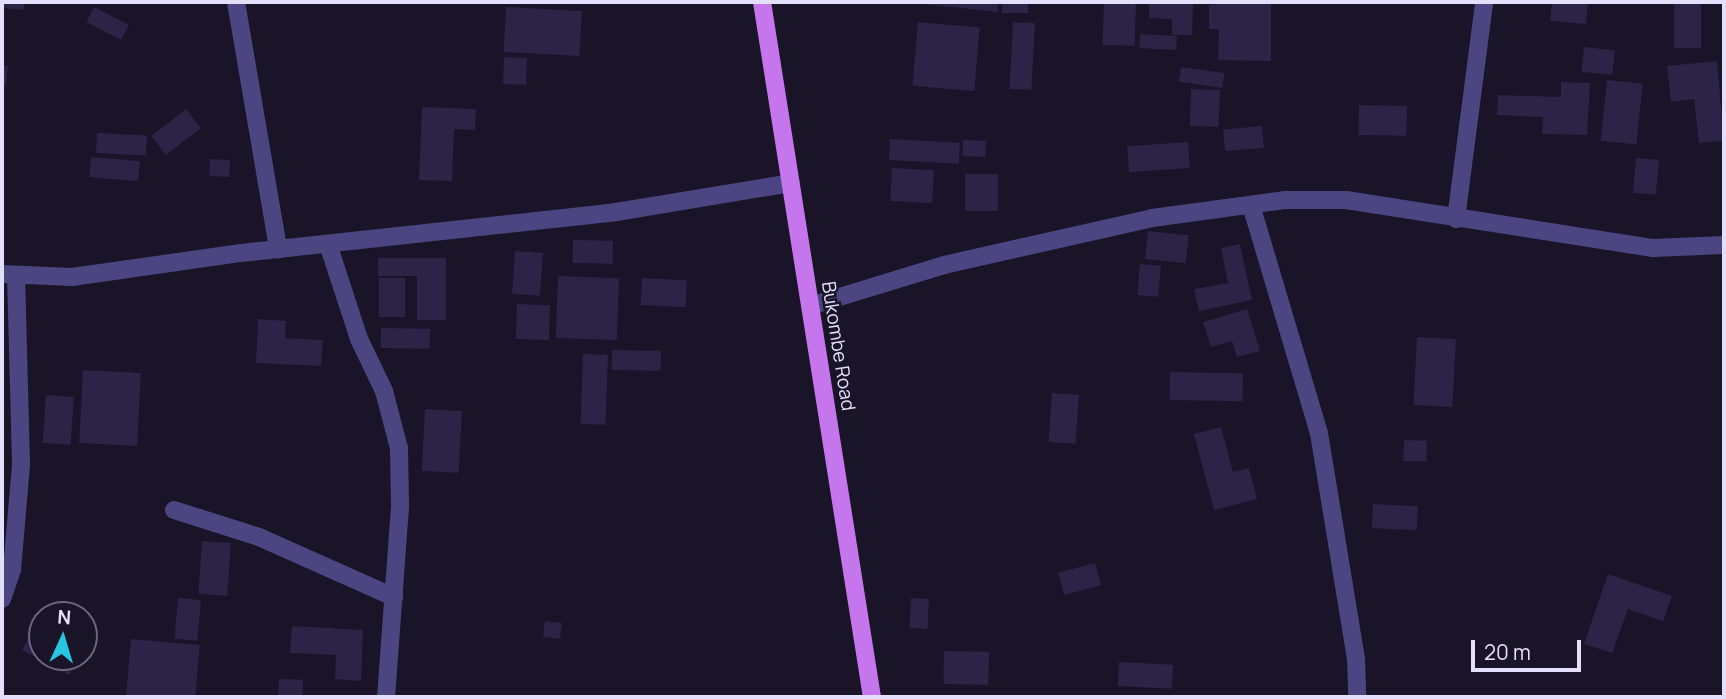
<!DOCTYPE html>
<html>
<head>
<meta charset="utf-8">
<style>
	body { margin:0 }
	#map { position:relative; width:1726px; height:699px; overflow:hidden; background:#191428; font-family:Manrope,sans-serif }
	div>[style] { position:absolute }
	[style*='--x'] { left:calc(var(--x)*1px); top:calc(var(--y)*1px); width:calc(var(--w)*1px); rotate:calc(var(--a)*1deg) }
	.building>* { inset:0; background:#2c2347; transform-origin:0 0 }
	.minor>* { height:18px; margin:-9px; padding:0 9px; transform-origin:9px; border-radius:9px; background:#4b4681 }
	.major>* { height:18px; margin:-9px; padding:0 9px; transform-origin:9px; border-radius:9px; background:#c676ec }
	span { translate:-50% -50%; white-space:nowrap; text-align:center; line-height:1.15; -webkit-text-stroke:5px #191428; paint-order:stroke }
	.street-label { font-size:19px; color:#e4e0fb }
	.frame { position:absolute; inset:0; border:4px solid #e4e0fb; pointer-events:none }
	.north { position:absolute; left:28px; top:601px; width:70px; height:70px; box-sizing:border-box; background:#191428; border:2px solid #6a667c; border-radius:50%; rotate:4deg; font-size:19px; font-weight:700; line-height:28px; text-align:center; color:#e4e0fb }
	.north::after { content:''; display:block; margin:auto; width:24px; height:32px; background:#26c5e1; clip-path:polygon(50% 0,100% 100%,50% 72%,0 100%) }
	.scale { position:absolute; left:1471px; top:640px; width:110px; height:32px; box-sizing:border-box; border:4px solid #e4e0fb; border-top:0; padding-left:9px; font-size:21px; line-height:24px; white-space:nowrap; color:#e4e0fb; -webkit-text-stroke:5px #191428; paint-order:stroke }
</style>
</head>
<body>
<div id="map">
	<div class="building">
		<div style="clip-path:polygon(3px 2px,25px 2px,24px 10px,3px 8px)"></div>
		<div style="clip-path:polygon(905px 2px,998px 2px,998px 12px)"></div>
		<div style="left:1002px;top:2px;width:26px;height:11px"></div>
		<div style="left:1104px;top:2px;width:32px;height:43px;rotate:2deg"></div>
		<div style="clip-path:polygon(1149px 2px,1193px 4px,1192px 35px,1172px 35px,1172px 19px,1149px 18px)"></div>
		<div style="clip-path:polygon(1242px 2px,1271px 2px,1271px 61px,1218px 60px,1219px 29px,1209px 29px,1209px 5px)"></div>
		<div style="clip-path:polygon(1552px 2px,1588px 2px,1586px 24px,1550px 21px)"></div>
		<div style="left:1674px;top:2px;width:27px;height:46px"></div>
		<div style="left:94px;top:7px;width:39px;height:17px;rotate:27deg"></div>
		<div style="left:506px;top:7px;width:76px;height:45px;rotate:3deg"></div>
		<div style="left:918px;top:22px;width:62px;height:64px;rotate:5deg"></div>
		<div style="left:1013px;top:22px;width:22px;height:67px;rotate:3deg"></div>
		<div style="left:1140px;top:34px;width:37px;height:14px;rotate:3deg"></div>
		<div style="left:1584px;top:47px;width:31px;height:25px;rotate:6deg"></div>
		<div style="left:504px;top:57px;width:23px;height:27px;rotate:2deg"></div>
		<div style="clip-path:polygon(1717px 61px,1724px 141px,1699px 143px,1694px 99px,1671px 102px,1667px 66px)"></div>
		<div style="clip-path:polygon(2px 66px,8px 66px,6px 86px,2px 85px)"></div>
		<div style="left:1181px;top:67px;width:44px;height:15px;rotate:8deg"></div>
		<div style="left:1607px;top:80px;width:36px;height:61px;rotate:6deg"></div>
		<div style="clip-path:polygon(1561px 82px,1590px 83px,1587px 135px,1542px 134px,1543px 117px,1497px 115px,1498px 95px,1561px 97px)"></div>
		<div style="left:1191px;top:89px;width:29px;height:37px;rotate:2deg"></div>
		<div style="left:1359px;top:105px;width:48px;height:30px;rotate:1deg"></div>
		<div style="clip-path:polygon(422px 107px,476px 109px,475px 130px,454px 129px,452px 181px,419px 180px)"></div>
		<div style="left:186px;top:109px;width:24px;height:44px;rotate:52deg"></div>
		<div style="left:1262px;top:126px;width:22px;height:39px;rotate:85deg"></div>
		<div style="left:97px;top:133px;width:50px;height:20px;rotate:3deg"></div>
		<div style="left:890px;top:139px;width:70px;height:21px;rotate:3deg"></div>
		<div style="left:963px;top:140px;width:23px;height:16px;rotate:2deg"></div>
		<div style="left:1188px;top:142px;width:26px;height:61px;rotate:86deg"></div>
		<div style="left:91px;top:157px;width:49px;height:20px;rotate:5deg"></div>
		<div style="left:1636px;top:158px;width:23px;height:35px;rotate:5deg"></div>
		<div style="left:210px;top:159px;width:20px;height:17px;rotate:3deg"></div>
		<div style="left:892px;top:168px;width:42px;height:33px;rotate:3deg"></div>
		<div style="left:965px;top:174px;width:33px;height:37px"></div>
		<div style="left:1148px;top:231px;width:41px;height:28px;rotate:6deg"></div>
		<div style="left:573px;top:240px;width:40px;height:23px;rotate:1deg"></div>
		<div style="clip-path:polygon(1240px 244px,1252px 300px,1199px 311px,1194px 289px,1228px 283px,1221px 248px)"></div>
		<div style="left:515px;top:251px;width:28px;height:43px;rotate:4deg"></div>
		<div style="clip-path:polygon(378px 258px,446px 258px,446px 320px,417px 320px,417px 276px,378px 276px)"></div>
		<div style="left:1140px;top:264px;width:21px;height:31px;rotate:5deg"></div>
		<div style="left:558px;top:276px;width:61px;height:62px;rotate:2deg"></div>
		<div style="left:379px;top:278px;width:26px;height:39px"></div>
		<div style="left:642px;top:278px;width:45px;height:27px;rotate:3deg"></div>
		<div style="left:517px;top:304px;width:33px;height:35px;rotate:2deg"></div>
		<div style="clip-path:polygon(1247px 309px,1260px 351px,1237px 357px,1232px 341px,1211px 347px,1203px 322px)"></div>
		<div style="clip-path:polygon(258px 319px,286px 321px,285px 338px,323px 340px,321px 366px,256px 363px)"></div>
		<div style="left:381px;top:328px;width:49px;height:20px;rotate:1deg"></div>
		<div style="left:1417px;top:337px;width:39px;height:68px;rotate:3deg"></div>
		<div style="left:612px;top:350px;width:49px;height:20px;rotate:1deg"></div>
		<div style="left:583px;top:354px;width:25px;height:70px;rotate:2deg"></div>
		<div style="left:83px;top:370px;width:58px;height:73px;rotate:3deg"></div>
		<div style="left:1170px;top:372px;width:73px;height:28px;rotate:1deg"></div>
		<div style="left:1052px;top:393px;width:27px;height:49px;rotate:4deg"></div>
		<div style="left:46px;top:395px;width:28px;height:48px;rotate:4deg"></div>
		<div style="left:425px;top:409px;width:37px;height:62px;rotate:3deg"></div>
		<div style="clip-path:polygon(1221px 427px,1233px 472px,1249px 468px,1257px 499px,1214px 510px,1194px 434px)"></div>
		<div style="left:1404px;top:440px;width:23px;height:21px;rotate:2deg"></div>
		<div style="left:1373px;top:504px;width:45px;height:24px;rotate:3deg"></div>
		<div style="left:202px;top:541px;width:29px;height:53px;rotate:4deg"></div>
		<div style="left:1095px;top:563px;width:23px;height:38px;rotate:75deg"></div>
		<div style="clip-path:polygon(1608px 574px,1672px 596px,1663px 621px,1628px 609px,1612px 653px,1584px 644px)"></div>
		<div style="left:178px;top:598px;width:23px;height:41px;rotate:5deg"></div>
		<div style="left:911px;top:598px;width:18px;height:30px;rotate:3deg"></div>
		<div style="left:545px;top:621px;width:17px;height:16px;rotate:7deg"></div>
		<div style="clip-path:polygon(292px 626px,363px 630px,361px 681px,335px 679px,336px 655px,290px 653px)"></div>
		<div style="clip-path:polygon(34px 627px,42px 631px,42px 657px,79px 657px,69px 675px,22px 650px)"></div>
		<div style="left:131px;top:639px;width:69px;height:58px;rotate:5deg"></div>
		<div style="left:944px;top:651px;width:45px;height:33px;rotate:1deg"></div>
		<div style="left:1119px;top:662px;width:54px;height:24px;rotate:3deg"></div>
		<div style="left:279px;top:679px;width:24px;height:18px;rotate:2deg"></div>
	</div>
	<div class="minor">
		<div style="--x:236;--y:2;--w:251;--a:80.3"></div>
		<div style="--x:1251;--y:205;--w:238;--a:73.4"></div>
		<div style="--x:1319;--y:433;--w:229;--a:80.7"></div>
		<div style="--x:1356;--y:659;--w:38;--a:88"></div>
		<div style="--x:1456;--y:219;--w:219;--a:-82.6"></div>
		<div style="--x:328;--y:244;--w:100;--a:71.9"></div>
		<div style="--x:359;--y:339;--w:58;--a:64.3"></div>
		<div style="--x:384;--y:391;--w:59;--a:75.3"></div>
		<div style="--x:399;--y:448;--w:59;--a:89"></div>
		<div style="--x:400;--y:507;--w:191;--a:94.2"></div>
		<div style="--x:2;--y:274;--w:70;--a:2.5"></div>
		<div style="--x:72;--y:277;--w:171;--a:-8.1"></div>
		<div style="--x:241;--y:253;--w:377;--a:-6.2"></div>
		<div style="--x:616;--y:212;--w:177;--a:-9.4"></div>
		<div style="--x:810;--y:306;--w:140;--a:-17"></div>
		<div style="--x:944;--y:265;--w:213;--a:-12.7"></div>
		<div style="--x:1152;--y:218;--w:135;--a:-7.7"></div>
		<div style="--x:1286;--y:200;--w:60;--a:0"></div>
		<div style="--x:1346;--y:200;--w:311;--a:8.9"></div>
		<div style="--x:1653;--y:248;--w:71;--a:-2.4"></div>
		<div style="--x:174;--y:510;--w:89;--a:17.6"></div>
		<div style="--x:259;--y:537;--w:148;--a:24"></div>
		<div style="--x:2;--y:599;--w:31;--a:-71"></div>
		<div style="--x:12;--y:570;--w:106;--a:-85.1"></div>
		<div style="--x:21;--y:464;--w:189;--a:-91.5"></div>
	</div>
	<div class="major">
		<div style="--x:762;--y:2;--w:704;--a:81.01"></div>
	</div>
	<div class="street-label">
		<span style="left:838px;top:346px;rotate:81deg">Bukombe Road</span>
	</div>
	<div class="frame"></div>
	<div class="north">N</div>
	<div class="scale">20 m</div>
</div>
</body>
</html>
